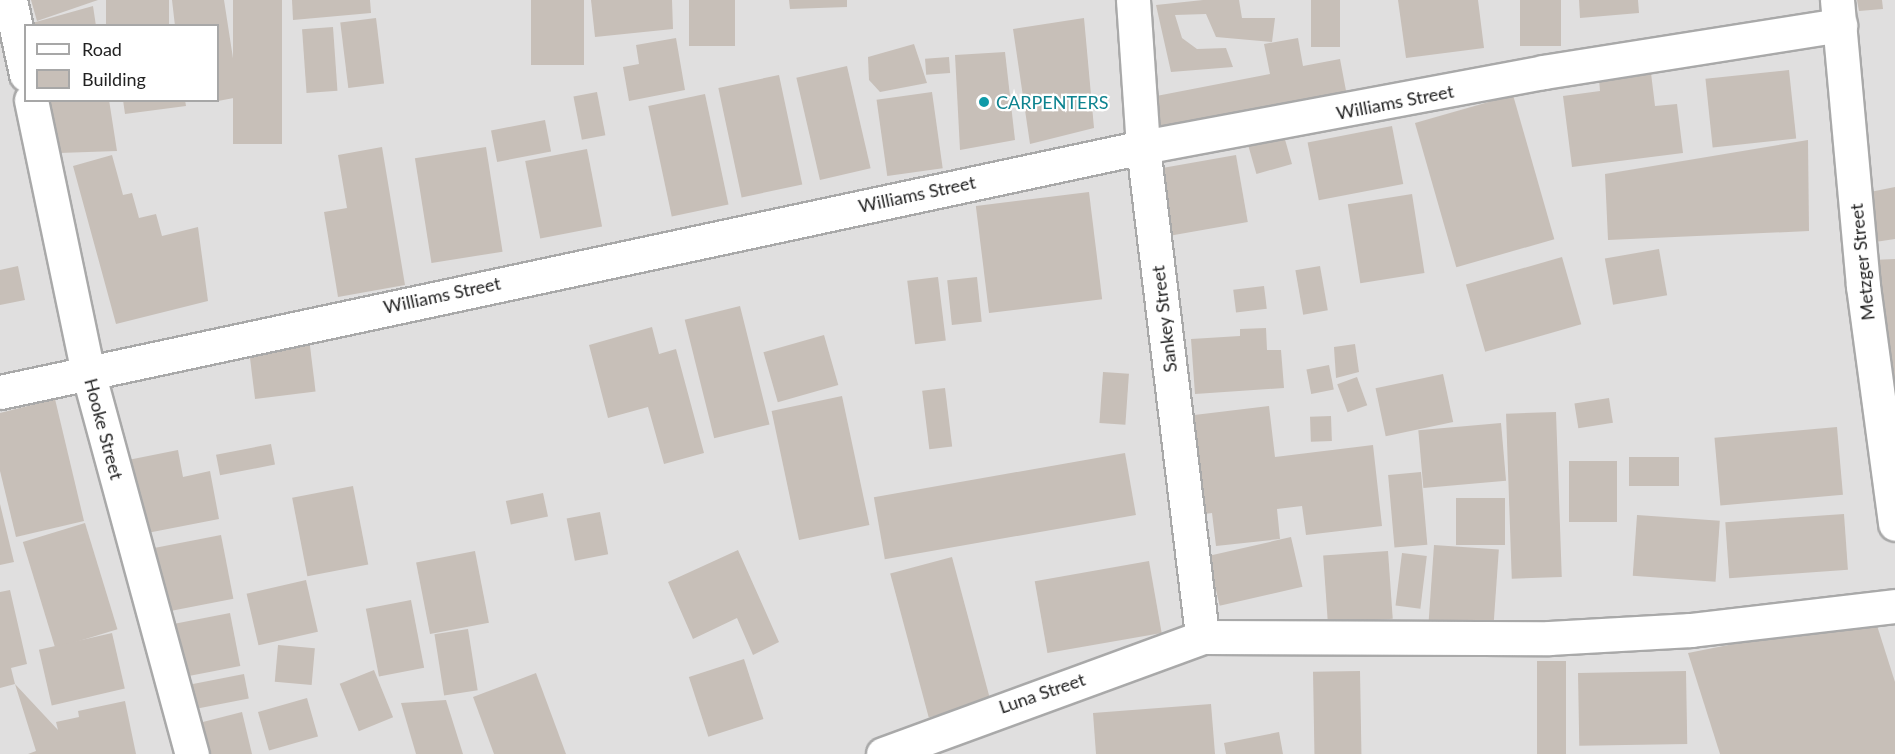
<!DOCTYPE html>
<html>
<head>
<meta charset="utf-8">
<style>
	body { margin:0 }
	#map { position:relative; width:1895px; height:754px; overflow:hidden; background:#f2efe9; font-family:Lato,sans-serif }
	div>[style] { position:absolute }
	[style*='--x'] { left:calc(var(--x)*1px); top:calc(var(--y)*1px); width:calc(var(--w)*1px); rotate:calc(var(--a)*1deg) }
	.residential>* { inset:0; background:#e0dfdf }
	.building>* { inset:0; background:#c7bfb8; transform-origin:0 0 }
	.roads { filter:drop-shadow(2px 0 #a9a9a9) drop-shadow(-2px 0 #a9a9a9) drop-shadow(0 2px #a9a9a9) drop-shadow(0 -2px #a9a9a9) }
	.minor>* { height:33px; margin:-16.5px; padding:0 16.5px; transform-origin:16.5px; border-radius:16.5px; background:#fff }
	.dots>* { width:16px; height:16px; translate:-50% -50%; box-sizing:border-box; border:3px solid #fff; border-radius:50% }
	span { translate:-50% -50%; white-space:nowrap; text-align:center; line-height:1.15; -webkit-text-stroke:4.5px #fff; paint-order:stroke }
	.culture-label { font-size:18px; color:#0d838f }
	.left { translate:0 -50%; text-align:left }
	.street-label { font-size:18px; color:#222 }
	.legend { position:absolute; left:24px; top:24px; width:195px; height:78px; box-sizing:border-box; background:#fff; border:2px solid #a7a7a7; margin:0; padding:8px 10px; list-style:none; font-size:18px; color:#222 }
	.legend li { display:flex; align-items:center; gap:12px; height:30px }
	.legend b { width:30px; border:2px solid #a7a7a7 }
</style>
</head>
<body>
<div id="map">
	<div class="residential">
		<div style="clip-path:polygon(evenodd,0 0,1895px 0,1895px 754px,0 754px,0 0,26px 26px,218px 26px,218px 100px,26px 100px,26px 26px)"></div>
	</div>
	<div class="building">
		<div style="clip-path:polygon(31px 0,98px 0,37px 21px)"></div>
		<div style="left:106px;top:0;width:63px;height:26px"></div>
		<div style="clip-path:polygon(172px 0,224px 0,239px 97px,218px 101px,218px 26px,175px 26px)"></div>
		<div style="left:233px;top:0;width:49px;height:144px"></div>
		<div style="clip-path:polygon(292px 0,370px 0,371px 13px,293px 20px)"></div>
		<div style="left:531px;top:0;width:53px;height:65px"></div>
		<div style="clip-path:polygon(591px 0,672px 0,673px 29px,595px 37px)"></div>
		<div style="left:689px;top:0;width:46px;height:46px"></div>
		<div style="clip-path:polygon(789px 0,847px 0,847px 7px,790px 9px)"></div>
		<div style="clip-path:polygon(1203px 0,1239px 0,1242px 18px,1275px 18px,1272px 42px,1216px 37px,1206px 14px,1175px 15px,1182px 38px,1197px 49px,1226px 48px,1233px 67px,1171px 72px,1156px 5px)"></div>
		<div style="left:1311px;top:0;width:29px;height:47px"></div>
		<div style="clip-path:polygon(1398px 0,1478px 0,1484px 48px,1406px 58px)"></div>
		<div style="left:1520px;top:0;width:41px;height:46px"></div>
		<div style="clip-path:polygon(1579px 0,1638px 0,1639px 13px,1580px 18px)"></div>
		<div style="clip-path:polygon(1857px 0,1882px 0,1883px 9px,1859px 11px)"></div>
		<div style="clip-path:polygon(93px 6px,96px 26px,25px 25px)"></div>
		<div style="left:376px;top:18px;width:66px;height:36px;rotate:83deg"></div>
		<div style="clip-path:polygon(1084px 18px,1094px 128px,1030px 144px,1013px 29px)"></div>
		<div style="left:333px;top:27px;width:64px;height:31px;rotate:86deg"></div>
		<div style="clip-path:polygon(676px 38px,685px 90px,629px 101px,623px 67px,639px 64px,636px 45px)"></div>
		<div style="clip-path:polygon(1298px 38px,1303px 66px,1340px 59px,1347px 96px,1152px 134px,1146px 98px,1270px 74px,1264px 44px)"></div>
		<div style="clip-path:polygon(914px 44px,927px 83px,880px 92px,869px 80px,868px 57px)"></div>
		<div style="clip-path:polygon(1005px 52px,1015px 140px,960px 150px,955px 55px)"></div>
		<div style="left:949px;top:57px;width:16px;height:24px;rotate:86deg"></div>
		<div style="left:847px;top:66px;width:105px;height:52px;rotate:77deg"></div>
		<div style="left:1789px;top:70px;width:69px;height:84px;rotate:84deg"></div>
		<div style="clip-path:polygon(1651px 73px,1655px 106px,1677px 104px,1683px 153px,1572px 167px,1563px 96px,1600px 91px,1599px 79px)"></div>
		<div style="left:779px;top:75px;width:112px;height:62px;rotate:78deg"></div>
		<div style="left:597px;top:92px;width:44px;height:24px;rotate:79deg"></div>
		<div style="left:932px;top:92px;width:77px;height:56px;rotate:82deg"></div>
		<div style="left:705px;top:94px;width:113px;height:58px;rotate:78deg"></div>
		<div style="left:1513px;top:95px;width:150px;height:102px;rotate:74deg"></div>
		<div style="clip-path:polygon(49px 100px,109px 100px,117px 151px,59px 153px)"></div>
		<div style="clip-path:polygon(123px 100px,185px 100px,186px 106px,125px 114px)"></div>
		<div style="left:545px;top:120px;width:32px;height:55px;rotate:79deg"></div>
		<div style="left:1392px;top:126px;width:59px;height:86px;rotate:79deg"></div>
		<div style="left:1284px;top:136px;width:29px;height:37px;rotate:74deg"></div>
		<div style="clip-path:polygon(1808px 140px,1809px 231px,1608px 240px,1605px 174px)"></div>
		<div style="clip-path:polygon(382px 147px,405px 285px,338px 297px,324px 212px,347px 208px,338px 155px)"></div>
		<div style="left:486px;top:147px;width:106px;height:72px;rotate:81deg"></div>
		<div style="left:587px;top:149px;width:79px;height:63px;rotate:79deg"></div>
		<div style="clip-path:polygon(112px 155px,123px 195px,132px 193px,139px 218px,156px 214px,162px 236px,198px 227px,208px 301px,116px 324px,73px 166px)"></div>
		<div style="left:1236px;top:155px;width:68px;height:82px;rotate:80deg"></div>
		<div style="clip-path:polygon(1895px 187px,1895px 239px,1875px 242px,1870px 192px)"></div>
		<div style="left:1089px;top:192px;width:108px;height:114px;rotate:83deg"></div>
		<div style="left:1412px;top:194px;width:80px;height:65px;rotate:81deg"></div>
		<div style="left:1659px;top:249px;width:47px;height:55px;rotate:80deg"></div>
		<div style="left:1562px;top:257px;width:70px;height:100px;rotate:74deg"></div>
		<div style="clip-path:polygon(1895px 259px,1895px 420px,1872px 260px)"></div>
		<div style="clip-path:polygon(18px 266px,25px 300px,0 305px,0 270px)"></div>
		<div style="left:1320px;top:266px;width:45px;height:25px;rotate:80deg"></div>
		<div style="left:938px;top:277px;width:64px;height:31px;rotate:83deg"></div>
		<div style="left:977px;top:277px;width:45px;height:30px;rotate:84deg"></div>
		<div style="left:1264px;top:286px;width:23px;height:31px;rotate:83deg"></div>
		<div style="left:740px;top:306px;width:122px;height:57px;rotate:76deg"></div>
		<div style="clip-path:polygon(652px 327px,659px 354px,676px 349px,704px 453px,664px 464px,648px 407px,608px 418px,589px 345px)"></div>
		<div style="clip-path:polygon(1266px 328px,1267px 350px,1281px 350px,1284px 388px,1195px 394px,1191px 339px,1240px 336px,1240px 329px)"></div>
		<div style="left:824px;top:335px;width:52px;height:63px;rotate:74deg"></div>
		<div style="left:309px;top:338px;width:54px;height:61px;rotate:83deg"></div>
		<div style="clip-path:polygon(1355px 344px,1359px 372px,1336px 378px,1334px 347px)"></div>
		<div style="left:1329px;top:365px;width:25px;height:23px;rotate:79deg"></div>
		<div style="left:1103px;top:372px;width:26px;height:51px;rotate:4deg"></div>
		<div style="left:1443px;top:374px;width:49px;height:69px;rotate:78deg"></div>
		<div style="left:1357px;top:377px;width:30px;height:21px;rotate:70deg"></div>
		<div style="left:945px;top:388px;width:59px;height:23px;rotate:83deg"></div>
		<div style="left:842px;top:396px;width:132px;height:72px;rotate:78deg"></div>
		<div style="left:1609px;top:398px;width:25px;height:35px;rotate:81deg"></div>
		<div style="clip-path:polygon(55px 399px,84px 521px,16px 537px,0 471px,0 413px)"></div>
		<div style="clip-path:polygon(1269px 406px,1275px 457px,1373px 445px,1382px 526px,1306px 535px,1302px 506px,1277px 509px,1280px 539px,1216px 546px,1212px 513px,1197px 515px,1186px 416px)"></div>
		<div style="left:1556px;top:412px;width:165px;height:50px;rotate:88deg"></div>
		<div style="left:1331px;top:416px;width:25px;height:21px;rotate:88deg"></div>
		<div style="left:1501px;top:423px;width:58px;height:83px;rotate:85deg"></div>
		<div style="left:1837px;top:427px;width:68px;height:123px;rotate:85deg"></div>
		<div style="left:271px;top:444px;width:21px;height:56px;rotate:79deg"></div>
		<div style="clip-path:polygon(178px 450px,183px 477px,210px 471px,219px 519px,142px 534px,128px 460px)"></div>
		<div style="left:1125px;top:453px;width:63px;height:255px;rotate:80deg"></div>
		<div style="left:1679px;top:457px;width:29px;height:50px;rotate:90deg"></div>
		<div style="left:1617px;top:461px;width:61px;height:48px;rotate:90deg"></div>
		<div style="left:1421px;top:472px;width:73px;height:33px;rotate:85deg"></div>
		<div style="left:353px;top:486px;width:80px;height:62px;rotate:79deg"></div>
		<div style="left:543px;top:493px;width:24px;height:38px;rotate:78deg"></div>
		<div style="left:1456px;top:498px;width:49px;height:47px"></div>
		<div style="clip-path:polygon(0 504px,14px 562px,0 565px)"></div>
		<div style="left:600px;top:512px;width:43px;height:34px;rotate:79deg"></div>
		<div style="left:1844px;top:514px;width:56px;height:119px;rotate:86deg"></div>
		<div style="left:1637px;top:515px;width:83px;height:61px;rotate:4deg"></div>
		<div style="left:85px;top:523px;width:111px;height:65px;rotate:73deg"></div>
		<div style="left:221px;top:535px;width:65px;height:68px;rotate:79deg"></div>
		<div style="left:1291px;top:537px;width:51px;height:85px;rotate:77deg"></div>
		<div style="left:1434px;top:545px;width:65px;height:79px;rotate:4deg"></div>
		<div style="clip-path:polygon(738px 550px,779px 642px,753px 655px,737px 618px,693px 639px,668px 582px)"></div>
		<div style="left:475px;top:551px;width:73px;height:60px;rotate:79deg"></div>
		<div style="left:1388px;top:551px;width:68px;height:65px;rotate:86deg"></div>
		<div style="left:1402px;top:553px;width:25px;height:53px;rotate:7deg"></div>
		<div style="left:952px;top:557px;width:149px;height:64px;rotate:75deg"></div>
		<div style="left:1149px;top:561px;width:73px;height:116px;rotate:80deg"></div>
		<div style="left:306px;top:580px;width:53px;height:61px;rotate:77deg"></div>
		<div style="clip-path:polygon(10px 590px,27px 664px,11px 668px,15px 684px,0 688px,0 592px)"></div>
		<div style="left:411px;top:600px;width:69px;height:46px;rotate:79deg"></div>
		<div style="left:230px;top:613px;width:54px;height:59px;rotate:79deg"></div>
		<div style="clip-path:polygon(1874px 616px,1895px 682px,1895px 754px,1720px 754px,1688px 653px)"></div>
		<div style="left:468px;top:629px;width:62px;height:34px;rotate:81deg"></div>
		<div style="left:112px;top:633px;width:57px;height:75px;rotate:77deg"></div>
		<div style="left:278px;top:645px;width:37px;height:37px;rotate:5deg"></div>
		<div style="left:744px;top:659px;width:63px;height:58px;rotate:72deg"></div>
		<div style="left:1537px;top:661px;width:29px;height:93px"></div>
		<div style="left:374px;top:670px;width:51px;height:37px;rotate:68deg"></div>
		<div style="left:1360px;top:671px;width:83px;height:47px;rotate:89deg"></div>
		<div style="left:1686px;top:671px;width:73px;height:108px;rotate:89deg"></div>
		<div style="clip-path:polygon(536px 673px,566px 754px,494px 754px,473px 697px)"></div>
		<div style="left:244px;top:674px;width:25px;height:56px;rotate:79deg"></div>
		<div style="clip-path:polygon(15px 684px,58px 730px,56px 722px,79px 717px,78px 711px,125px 701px,136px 754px,28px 754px,36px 751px)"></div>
		<div style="left:307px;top:698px;width:40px;height:51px;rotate:74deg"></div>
		<div style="clip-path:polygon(446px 700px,463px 754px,416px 754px,401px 703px)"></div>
		<div style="clip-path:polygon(1211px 704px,1215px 754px,1096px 754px,1093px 713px)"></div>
		<div style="clip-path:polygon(242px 712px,252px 754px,204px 754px,195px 724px)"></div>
		<div style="clip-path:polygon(1279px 732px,1283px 754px,1226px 754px,1224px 743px)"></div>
	</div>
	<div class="roads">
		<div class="minor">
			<div style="--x:10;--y:0;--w:76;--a:77.8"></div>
			<div style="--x:1133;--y:0;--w:147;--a:86.1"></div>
			<div style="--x:1143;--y:147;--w:494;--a:83.1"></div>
			<div style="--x:1837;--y:0;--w:287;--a:84.8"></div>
			<div style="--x:1863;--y:286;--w:240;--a:82.3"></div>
			<div style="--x:31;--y:100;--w:278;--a:78.2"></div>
			<div style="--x:88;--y:372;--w:396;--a:74.8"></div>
			<div style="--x:0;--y:392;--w:1169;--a:-12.1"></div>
			<div style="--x:1143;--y:147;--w:407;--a:-10.6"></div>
			<div style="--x:1543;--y:72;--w:301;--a:-9"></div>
			<div style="--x:883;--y:754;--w:340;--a:-20.1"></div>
			<div style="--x:1202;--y:637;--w:347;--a:0.2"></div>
			<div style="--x:1549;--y:638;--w:142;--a:-3.2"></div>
			<div style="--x:1691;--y:630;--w:205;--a:-6.7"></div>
		</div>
	</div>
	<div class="dots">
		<div style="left:984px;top:102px;background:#0f9aa8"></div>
	</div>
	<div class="culture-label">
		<span class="left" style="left:996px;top:102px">CARPENTERS</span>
	</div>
	<div class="street-label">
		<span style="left:1395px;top:102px;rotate:-11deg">Williams Street</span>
		<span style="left:917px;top:194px;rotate:-12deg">Williams Street</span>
		<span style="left:1862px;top:262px;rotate:-96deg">Metzger Street</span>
		<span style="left:442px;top:295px;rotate:-12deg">Williams Street</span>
		<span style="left:1164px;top:319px;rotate:-97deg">Sankey Street</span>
		<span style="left:104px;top:429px;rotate:75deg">Hooke Street</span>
		<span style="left:1042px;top:693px;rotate:-19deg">Luna Street</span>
	</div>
	<ul class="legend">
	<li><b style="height:8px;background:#fff"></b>Road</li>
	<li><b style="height:16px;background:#c7bfb8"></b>Building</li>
	</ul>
</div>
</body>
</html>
